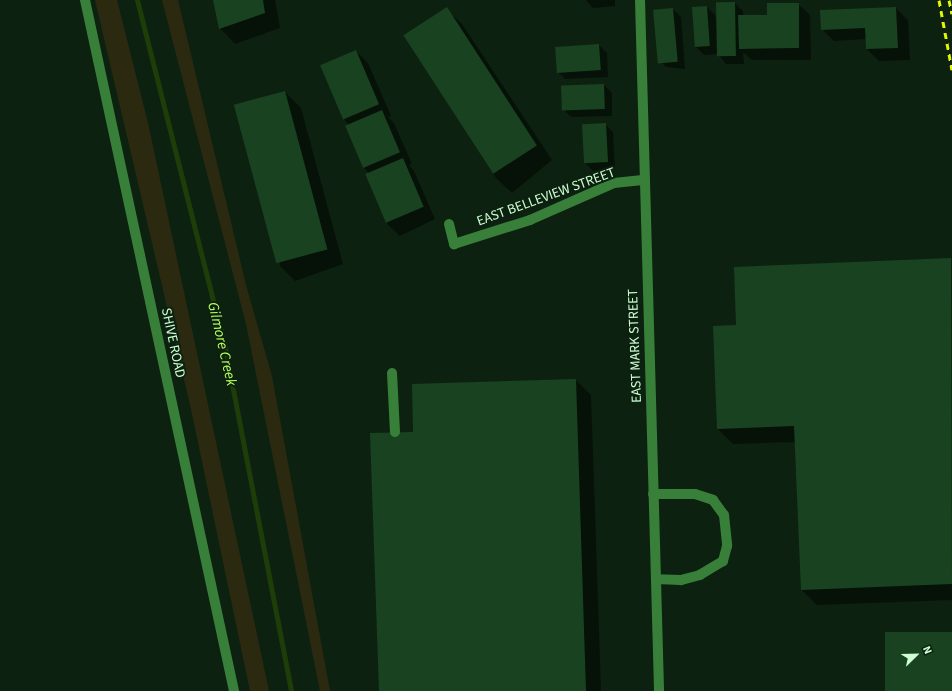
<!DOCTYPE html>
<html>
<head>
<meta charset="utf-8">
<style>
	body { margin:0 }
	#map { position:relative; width:952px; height:691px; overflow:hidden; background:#0d2110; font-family:"Source Sans 3",sans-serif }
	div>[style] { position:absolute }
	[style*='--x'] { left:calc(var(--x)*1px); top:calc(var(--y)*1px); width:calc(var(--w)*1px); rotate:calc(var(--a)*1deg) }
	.green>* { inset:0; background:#2b2a10 }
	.shadow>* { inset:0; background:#0007 }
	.stream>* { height:5px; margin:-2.5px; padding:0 2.5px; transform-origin:2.5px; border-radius:2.5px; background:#1d3e09 }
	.building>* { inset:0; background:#194221; transform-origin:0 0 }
	.minor>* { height:10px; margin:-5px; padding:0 5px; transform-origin:5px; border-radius:5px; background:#38803a }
	.rail>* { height:3px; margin-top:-1.5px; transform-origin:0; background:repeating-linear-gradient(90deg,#e2f801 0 6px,transparent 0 11px) }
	span { translate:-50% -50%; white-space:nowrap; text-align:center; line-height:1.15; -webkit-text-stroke:4px #0d2110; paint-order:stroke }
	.street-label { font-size:14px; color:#ceffd3 }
	.water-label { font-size:15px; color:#b5ff5c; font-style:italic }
	.north { position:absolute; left:896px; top:635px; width:40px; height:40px; -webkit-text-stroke:3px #0d2110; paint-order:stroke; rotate:67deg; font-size:11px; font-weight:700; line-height:16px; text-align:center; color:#ceffd3 }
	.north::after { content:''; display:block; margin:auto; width:14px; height:18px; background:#ceffd3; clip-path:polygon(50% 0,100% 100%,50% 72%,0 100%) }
</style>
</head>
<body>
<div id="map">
	<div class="green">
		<div style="clip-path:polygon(95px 0,117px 0,148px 123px,269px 691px,250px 691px,191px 409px)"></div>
		<div style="clip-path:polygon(162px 0,178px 0,246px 285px,272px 376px,330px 691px,320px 691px,246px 324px)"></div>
	</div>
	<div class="shadow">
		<div style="clip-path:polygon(214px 0,275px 0,280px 28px,235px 44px,220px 28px)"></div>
		<div style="clip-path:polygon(586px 0,615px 0,615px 6px,593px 8px)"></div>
		<div style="clip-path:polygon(735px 3px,743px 11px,743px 16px,768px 16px,798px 4px,810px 15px,811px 60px,752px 60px,743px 52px,744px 64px,726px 64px,718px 54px,704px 55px,696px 47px,707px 7px,715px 15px,717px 29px)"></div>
		<div style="clip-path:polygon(896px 8px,908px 20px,910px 60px,879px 61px,867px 49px,866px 39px,834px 41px,822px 29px)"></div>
		<div style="clip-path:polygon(446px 9px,462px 24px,552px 160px,512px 193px,496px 178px,408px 40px)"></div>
		<div style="clip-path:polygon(673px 9px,681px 17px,685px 69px,666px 67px,658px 59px)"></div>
		<div style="clip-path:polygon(599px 45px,607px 53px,608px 77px,565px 79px,557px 71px)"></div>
		<div style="clip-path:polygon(356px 51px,368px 63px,391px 116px,388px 117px,394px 123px,412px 164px,409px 165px,414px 171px,435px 219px,400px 236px,388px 225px,370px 174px,364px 168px,349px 125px,344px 119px,322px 66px)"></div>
		<div style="clip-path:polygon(604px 85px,612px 93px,612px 116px,571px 117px,563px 109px)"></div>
		<div style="clip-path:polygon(285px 92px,301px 108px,343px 264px,295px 281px,280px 266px)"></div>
		<div style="clip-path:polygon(605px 124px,613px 132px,615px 169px,593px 171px,585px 163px)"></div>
		<div style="clip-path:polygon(950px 259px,952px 600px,817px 605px,802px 590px,796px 442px,733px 444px,718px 429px,737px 326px)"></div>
		<div style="clip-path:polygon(576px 380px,591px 395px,601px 691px,380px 691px,414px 433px)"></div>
	</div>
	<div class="stream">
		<div style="--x:137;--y:0;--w:364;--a:75.8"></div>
		<div style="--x:226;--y:353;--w:344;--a:79.1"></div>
	</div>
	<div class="building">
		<div style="clip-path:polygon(213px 0,263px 0,265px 13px,219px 29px)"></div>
		<div style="left:735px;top:2px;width:54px;height:19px;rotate:89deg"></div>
		<div style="clip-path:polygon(767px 3px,799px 3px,799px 48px,739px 49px,738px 15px,767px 15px)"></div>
		<div style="left:707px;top:6px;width:40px;height:15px;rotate:86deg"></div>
		<div style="left:447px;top:7px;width:165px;height:52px;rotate:57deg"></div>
		<div style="clip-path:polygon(896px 7px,898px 48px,866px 49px,865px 28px,821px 30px,820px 10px)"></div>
		<div style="left:673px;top:8px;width:54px;height:20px;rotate:85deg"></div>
		<div style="left:599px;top:44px;width:26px;height:44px;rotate:86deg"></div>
		<div style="left:356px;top:50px;width:59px;height:39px;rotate:67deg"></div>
		<div style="left:604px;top:84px;width:25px;height:43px;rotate:88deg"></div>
		<div style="left:285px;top:91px;width:164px;height:53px;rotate:75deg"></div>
		<div style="left:382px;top:110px;width:46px;height:40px;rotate:67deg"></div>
		<div style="left:606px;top:123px;width:39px;height:24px;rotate:87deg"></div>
		<div style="left:403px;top:158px;width:53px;height:41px;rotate:67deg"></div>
		<div style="clip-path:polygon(951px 258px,952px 584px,801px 590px,794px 426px,717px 429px,713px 326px,736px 325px,734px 267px)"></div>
		<div style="clip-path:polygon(576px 379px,586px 691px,379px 691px,370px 433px,413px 432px,412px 384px)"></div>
		<div style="left:952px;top:632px;width:59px;height:67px;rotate:90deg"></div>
	</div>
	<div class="minor">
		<div style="--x:85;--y:0;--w:707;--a:77.83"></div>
		<div style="--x:640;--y:0;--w:691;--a:88.42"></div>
		<div style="--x:449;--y:224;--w:21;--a:76"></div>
		<div style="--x:454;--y:244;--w:80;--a:-17.5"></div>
		<div style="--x:530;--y:220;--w:92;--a:-23.8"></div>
		<div style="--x:614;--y:183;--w:31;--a:-6"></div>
		<div style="--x:392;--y:373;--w:59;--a:87.1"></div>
		<div style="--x:653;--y:494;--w:42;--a:0"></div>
		<div style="--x:695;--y:494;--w:19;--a:18"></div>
		<div style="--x:713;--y:500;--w:19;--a:54"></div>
		<div style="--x:724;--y:515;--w:31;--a:84"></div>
		<div style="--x:727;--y:546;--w:16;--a:105"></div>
		<div style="--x:723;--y:561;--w:27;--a:149"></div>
		<div style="--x:700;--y:575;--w:20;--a:165"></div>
		<div style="--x:681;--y:580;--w:25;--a:-178"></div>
	</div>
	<div class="rail">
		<div style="--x:939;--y:0;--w:71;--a:79.5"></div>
		<div style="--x:949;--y:0;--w:14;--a:78"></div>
	</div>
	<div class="street-label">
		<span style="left:546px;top:197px;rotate:-20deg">EAST BELLEVIEW STREET</span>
		<span style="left:173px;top:343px;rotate:78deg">SHIVE ROAD</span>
		<span style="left:635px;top:346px;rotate:-92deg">EAST MARK STREET</span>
	</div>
	<div class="water-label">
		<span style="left:222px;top:344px;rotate:77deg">Gilmore Creek</span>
	</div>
	<div class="north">N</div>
</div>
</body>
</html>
